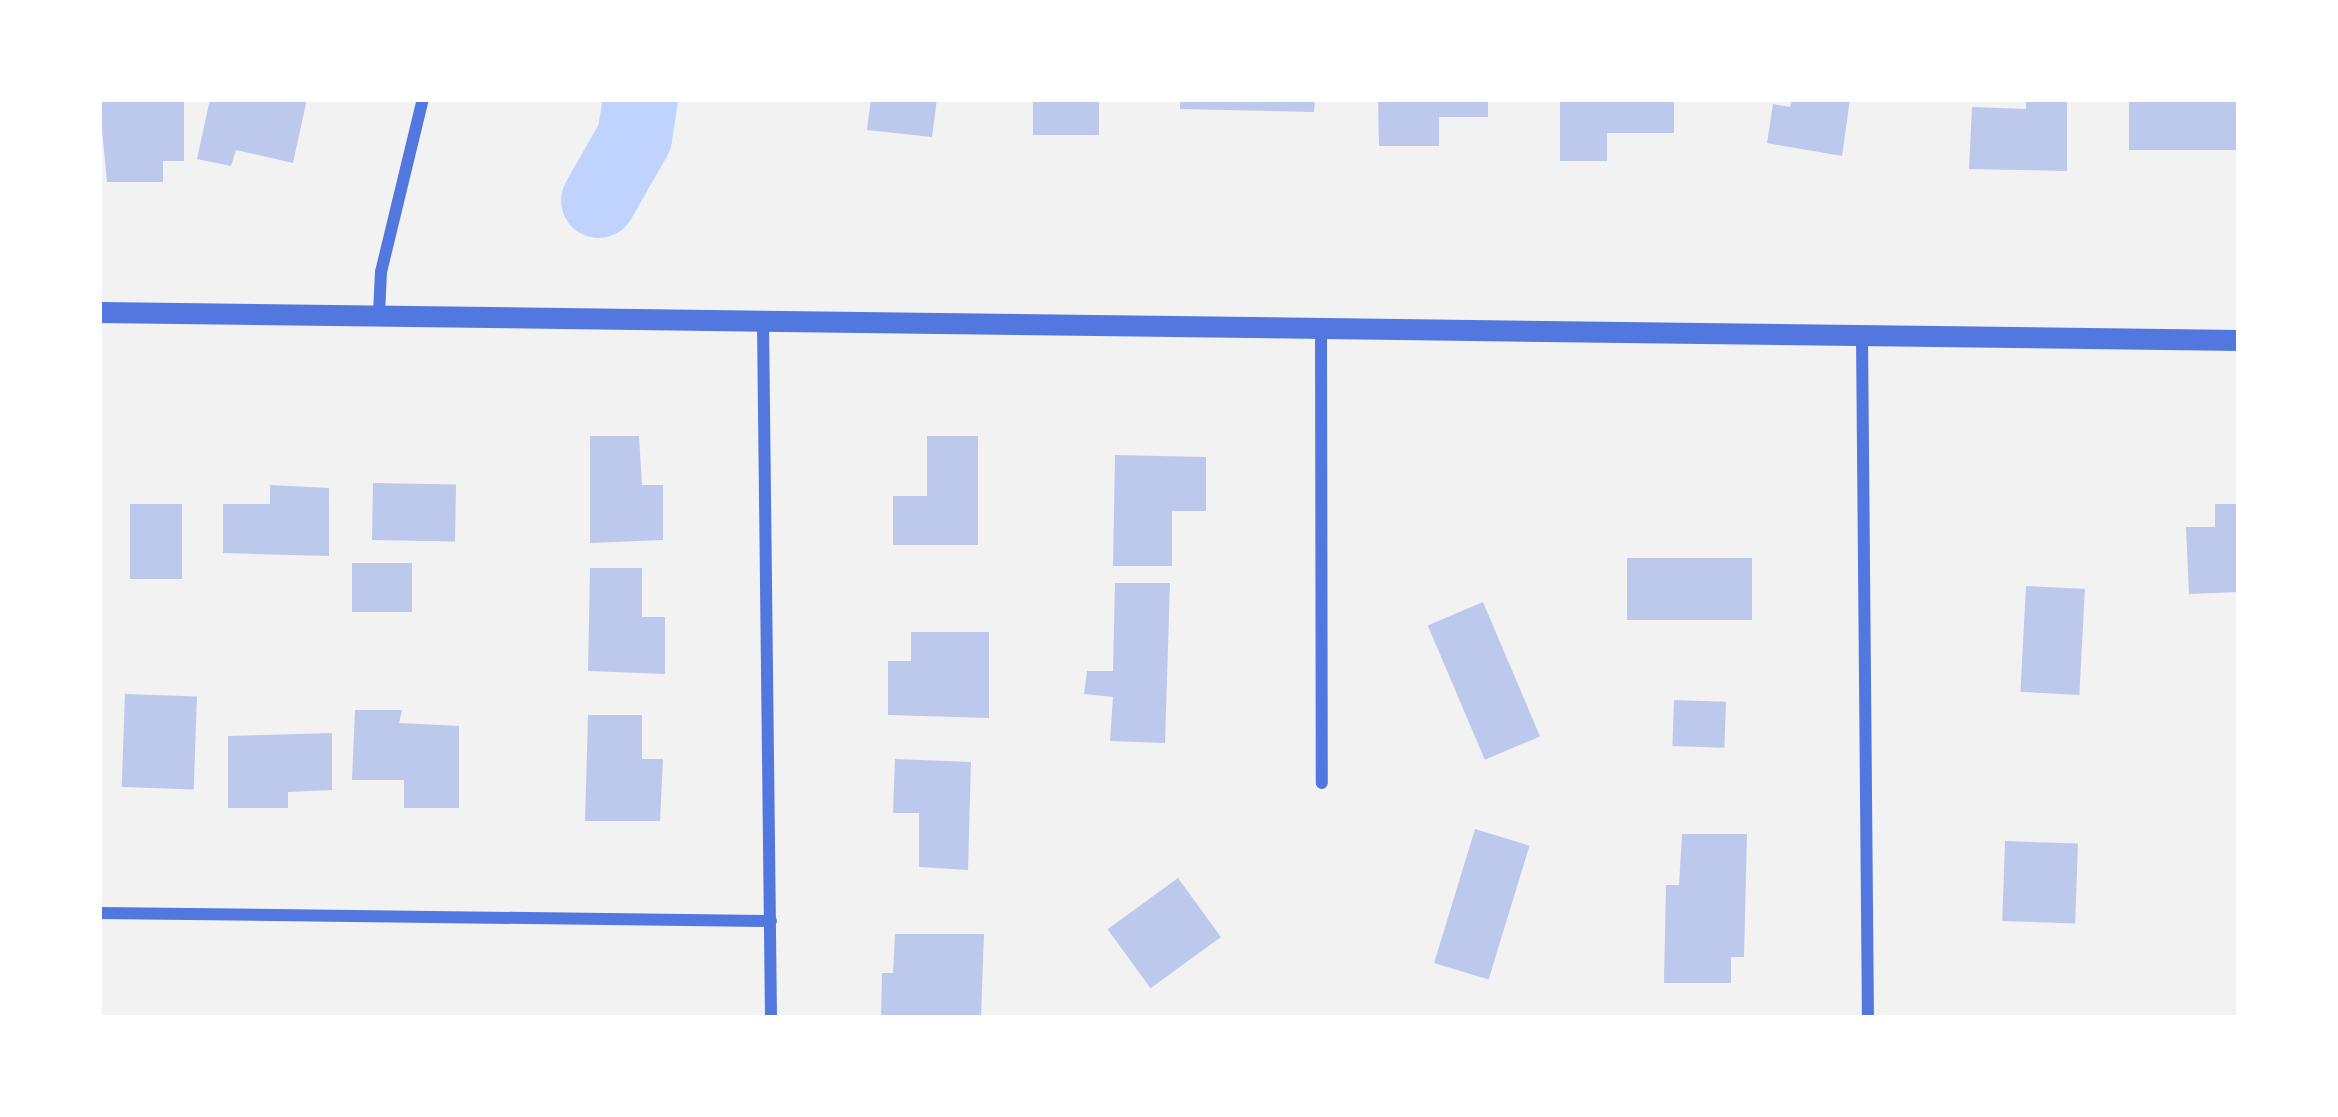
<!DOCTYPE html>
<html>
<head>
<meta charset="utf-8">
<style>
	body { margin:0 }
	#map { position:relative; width:2338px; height:1117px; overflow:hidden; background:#f2f2f2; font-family:Spectral,serif }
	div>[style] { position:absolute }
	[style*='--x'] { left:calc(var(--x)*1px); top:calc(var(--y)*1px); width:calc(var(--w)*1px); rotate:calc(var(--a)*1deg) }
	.river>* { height:75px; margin:-37.5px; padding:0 37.5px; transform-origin:37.5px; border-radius:37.5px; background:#bfd3fe }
	.building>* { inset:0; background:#bdc9ec; transform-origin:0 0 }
	.minor>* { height:12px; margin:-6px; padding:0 6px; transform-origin:6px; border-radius:6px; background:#5277de }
	.tertiary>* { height:21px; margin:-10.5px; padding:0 10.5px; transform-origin:10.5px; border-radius:10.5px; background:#5277de }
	span { translate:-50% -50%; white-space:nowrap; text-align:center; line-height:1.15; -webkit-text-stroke:12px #fff; paint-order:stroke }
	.frame { position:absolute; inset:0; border:102px solid #fff; pointer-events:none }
</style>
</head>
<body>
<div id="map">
	<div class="river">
		<div style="--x:598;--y:200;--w:73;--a:-60.3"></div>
		<div style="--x:634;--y:137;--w:38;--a:-81"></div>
	</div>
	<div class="building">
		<div style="clip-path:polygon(99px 99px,184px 99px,184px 161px,163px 161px,163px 182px,107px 182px)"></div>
		<div style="clip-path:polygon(210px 99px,307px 99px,293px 163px,236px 150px,231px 166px,197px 159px)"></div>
		<div style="clip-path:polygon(871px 99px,937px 99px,932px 137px,867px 130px)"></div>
		<div style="left:1033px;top:99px;width:66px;height:36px"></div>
		<div style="clip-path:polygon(1180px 99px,1315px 99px,1314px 112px,1180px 109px)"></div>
		<div style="clip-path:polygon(1378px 99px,1488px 99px,1488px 117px,1439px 117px,1439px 146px,1379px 146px)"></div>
		<div style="clip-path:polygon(1560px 99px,1674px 99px,1674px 133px,1607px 133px,1607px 161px,1560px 161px)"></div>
		<div style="clip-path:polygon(1792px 99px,1850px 99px,1842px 156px,1767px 143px,1773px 104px,1790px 107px)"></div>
		<div style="clip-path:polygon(2026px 99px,2067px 99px,2067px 171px,1969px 169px,1972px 107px,2026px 109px)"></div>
		<div style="left:2129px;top:99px;width:110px;height:51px"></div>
		<div style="clip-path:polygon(590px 436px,639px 436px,642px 485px,663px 485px,663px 540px,590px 543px)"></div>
		<div style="clip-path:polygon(927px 436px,978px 436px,978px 545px,893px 545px,893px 496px,927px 496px)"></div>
		<div style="clip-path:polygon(1115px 455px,1206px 457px,1206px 511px,1172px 511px,1172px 566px,1113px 566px)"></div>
		<div style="left:373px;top:483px;width:83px;height:57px;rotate:1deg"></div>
		<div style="clip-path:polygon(270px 485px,329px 488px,329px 556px,223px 553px,223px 504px,270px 504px)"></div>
		<div style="left:130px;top:504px;width:52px;height:75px"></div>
		<div style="clip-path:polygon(2215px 504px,2239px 504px,2239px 592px,2189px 594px,2186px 527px,2215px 527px)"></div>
		<div style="left:1627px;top:558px;width:125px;height:62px"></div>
		<div style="left:352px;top:563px;width:60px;height:49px"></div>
		<div style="clip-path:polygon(590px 568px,642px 568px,642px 617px,665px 617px,665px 674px,588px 671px)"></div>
		<div style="clip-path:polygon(1115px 583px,1170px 583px,1165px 743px,1110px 741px,1113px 697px,1084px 694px,1087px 671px,1113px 671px)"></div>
		<div style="left:2026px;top:586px;width:59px;height:106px;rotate:3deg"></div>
		<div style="left:1483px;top:602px;width:146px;height:60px;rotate:67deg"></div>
		<div style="clip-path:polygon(911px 632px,989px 632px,989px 718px,888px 715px,888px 661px,911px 661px)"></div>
		<div style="left:125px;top:694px;width:72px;height:93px;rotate:2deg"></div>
		<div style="left:1674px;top:700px;width:52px;height:46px;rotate:2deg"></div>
		<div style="clip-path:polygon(355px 710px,402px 710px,399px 723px,459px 726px,459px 808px,404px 808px,404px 780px,352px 780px)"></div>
		<div style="clip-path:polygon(588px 715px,642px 715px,642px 759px,663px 759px,660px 821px,585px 821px)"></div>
		<div style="clip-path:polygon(332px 733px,332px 790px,288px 792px,288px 808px,228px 808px,228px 736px)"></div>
		<div style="clip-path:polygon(895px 759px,971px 762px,968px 870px,919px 867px,919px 813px,893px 813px)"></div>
		<div style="left:1475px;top:829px;width:57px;height:140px;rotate:17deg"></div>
		<div style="clip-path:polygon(1682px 834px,1747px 834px,1744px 957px,1731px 957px,1731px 983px,1664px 983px,1666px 885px,1679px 885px)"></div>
		<div style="left:2005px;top:841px;width:73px;height:80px;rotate:2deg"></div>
		<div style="left:1178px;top:878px;width:73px;height:87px;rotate:54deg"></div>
		<div style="clip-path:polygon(895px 934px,984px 934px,981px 1016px,881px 1018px,882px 973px,893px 973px)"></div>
	</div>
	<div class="minor">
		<div style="--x:379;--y:314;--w:42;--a:-87.3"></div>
		<div style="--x:381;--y:272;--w:178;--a:-76.4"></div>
		<div style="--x:763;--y:323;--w:695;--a:89.34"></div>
		<div style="--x:1321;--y:330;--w:453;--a:89.9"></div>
		<div style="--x:1862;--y:336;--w:682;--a:89.5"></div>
		<div style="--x:99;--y:913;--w:672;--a:0.68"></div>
	</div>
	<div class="tertiary">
		<div style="--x:99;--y:312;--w:2140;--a:0.75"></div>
	</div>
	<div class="frame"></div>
</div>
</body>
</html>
